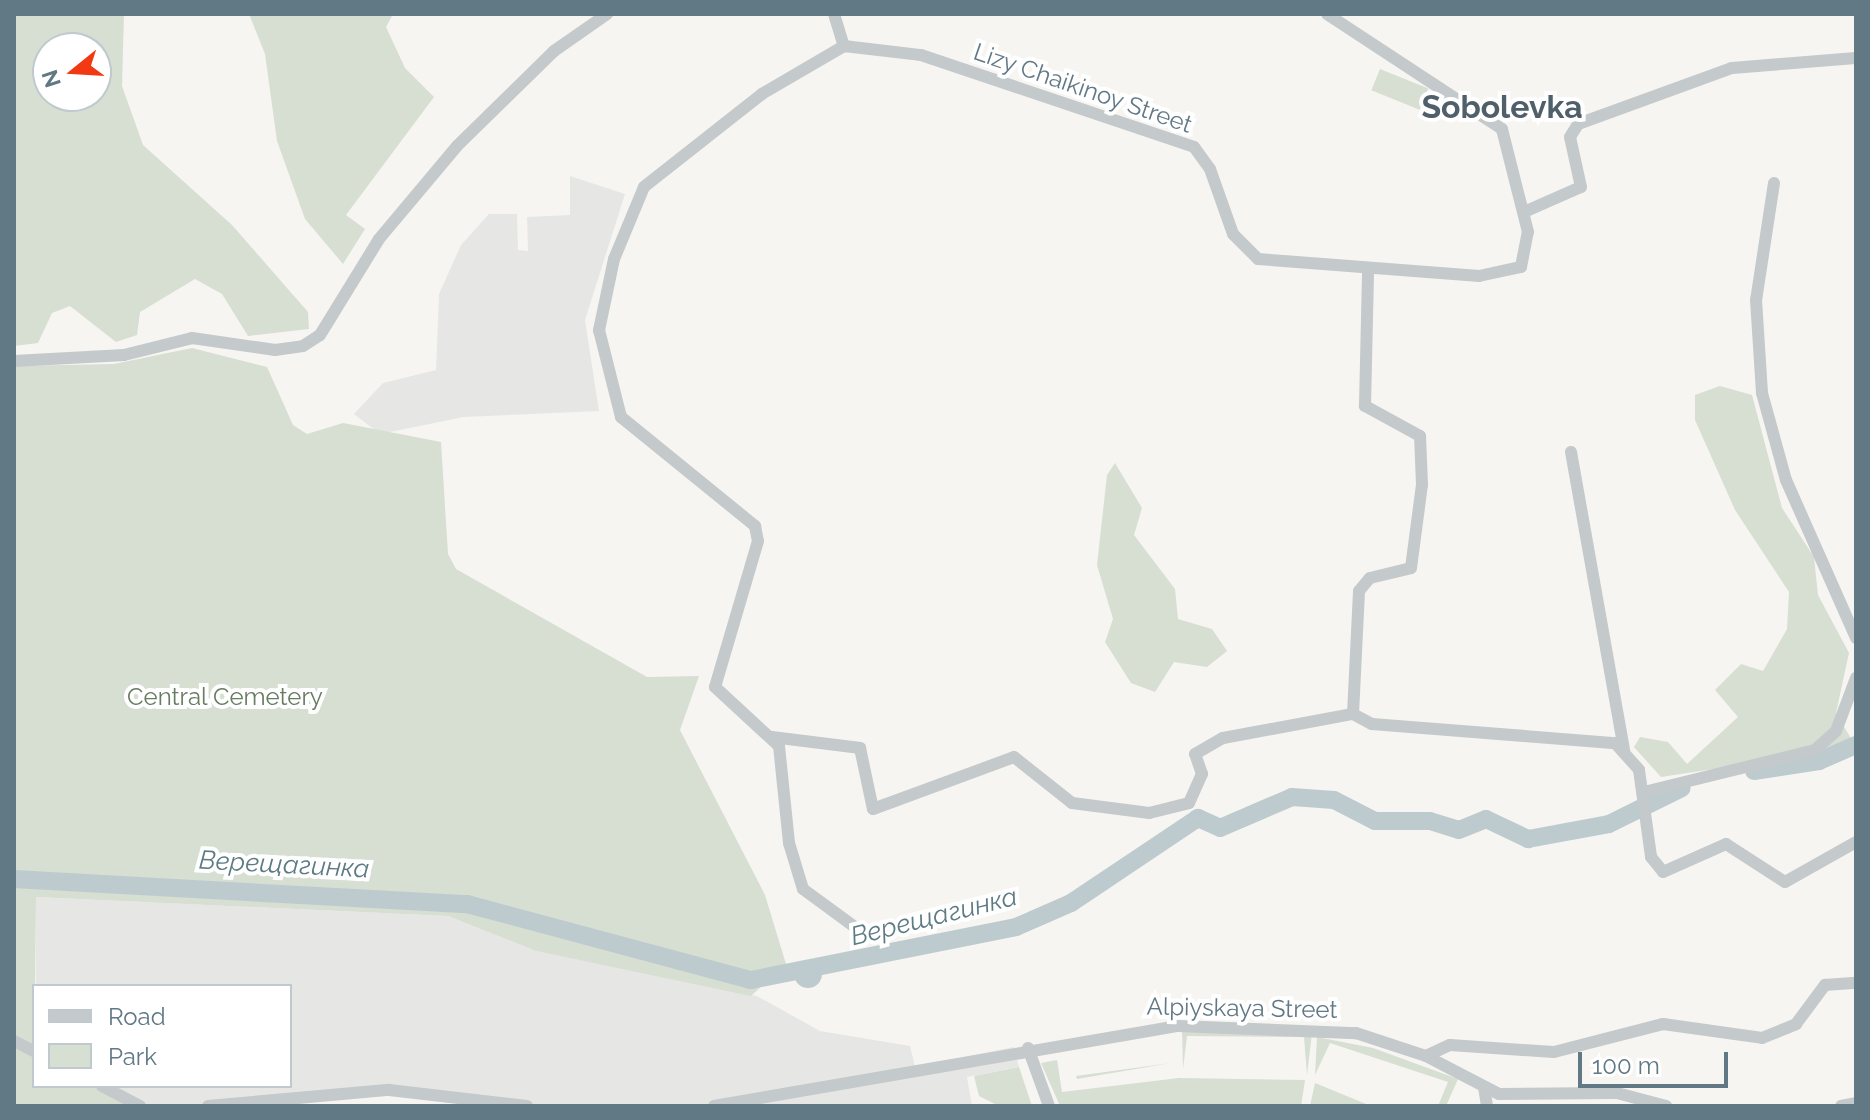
<!DOCTYPE html>
<html>
<head>
<meta charset="utf-8">
<style>
	body { margin:0 }
	#map { position:relative; width:1870px; height:1120px; overflow:hidden; background:#f6f5f1; font-family:Raleway,sans-serif }
	div>[style] { position:absolute }
	[style*='--x'] { left:calc(var(--x)*1px); top:calc(var(--y)*1px); width:calc(var(--w)*1px); rotate:calc(var(--a)*1deg) }
	.built>* { inset:0; background:#e6e7e5 }
	.green>* { inset:0; background:#d7ded2; transform-origin:0 0 }
	.water>* { inset:0; background:#bdcbcf }
	.round { border-radius:50% }
	.river>* { height:18px; margin:-9px; padding:0 9px; transform-origin:9px; border-radius:9px; background:#bdcbcf }
	.minor>* { height:12px; margin:-6px; padding:0 6px; transform-origin:6px; border-radius:6px; background:#c4c9cb }
	span { translate:-50% -50%; white-space:nowrap; text-align:center; line-height:1.15; -webkit-text-stroke:8px #fff; paint-order:stroke }
	.street-label { font-size:24px; color:#617885 }
	.park-label { font-size:24px; color:#687c61 }
	.water-label { font-size:26px; color:#5d7b83; font-style:italic }
	.district-label { font-size:32px; color:#50606a; font-weight:700 }
	.frame { position:absolute; inset:0; border:16px solid #617885; pointer-events:none }
	.legend { position:absolute; left:32px; top:984px; width:260px; height:104px; box-sizing:border-box; background:#fff; border:2px solid #c0c9ce; margin:0; padding:10px 14px; list-style:none; font-size:24px; color:#617885 }
	.legend li { display:flex; align-items:center; gap:16px; height:40px }
	.legend b { width:40px; border:2px solid #c0c9ce }
	.north { position:absolute; left:32px; top:32px; width:80px; height:80px; box-sizing:border-box; background:#fff; border:2px solid #c0c9ce; border-radius:50%; rotate:252deg; font-size:22px; font-weight:700; line-height:32px; text-align:center; color:#617885 }
	.north::after { content:''; display:block; margin:auto; width:28px; height:36px; background:#f33913; clip-path:polygon(50% 0,100% 100%,50% 72%,0 100%) }
	.scale { position:absolute; left:1578px; top:1052px; width:150px; height:36px; box-sizing:border-box; border:4px solid #617885; border-top:0; padding-left:10px; font-size:24px; line-height:28px; white-space:nowrap; color:#617885; -webkit-text-stroke:6px #fff; paint-order:stroke }
</style>
</head>
<body>
<div id="map">
	<div class="built">
		<div style="clip-path:polygon(570px 176px,625px 194px,585px 320px,599px 411px,464px 417px,380px 434px,354px 414px,383px 383px,436px 370px,439px 294px,461px 245px,489px 214px,517px 214px,518px 250px,528px 251px,527px 217px,570px 215px)"></div>
		<div style="clip-path:polygon(36px 897px,448px 916px,536px 951px,757px 996px,820px 1031px,910px 1046px,915px 1067px,1014px 1047px,1019px 1067px,967px 1077px,972px 1106px,516px 1106px,380px 1089px,240px 1106px,131px 1106px,99px 1086px,290px 1086px,290px 986px,36px 986px)"></div>
	</div>
	<div class="green">
		<div style="clip-path:polygon(evenodd,14px 14px,124px 14px,122px 86px,143px 145px,232px 225px,308px 312px,309px 329px,248px 336px,222px 294px,195px 279px,140px 312px,137px 335px,116px 342px,70px 306px,52px 313px,38px 343px,14px 346px,14px 14px,48px 48px,96px 48px,96px 96px,48px 96px,48px 48px)"></div>
		<div style="clip-path:polygon(249px 14px,393px 14px,386px 27px,405px 68px,434px 97px,346px 215px,365px 229px,343px 264px,305px 219px,277px 141px,265px 54px)"></div>
		<div style="left:1380px;top:69px;width:52px;height:23px;rotate:22deg"></div>
		<div style="clip-path:polygon(192px 348px,267px 367px,293px 425px,307px 434px,343px 423px,441px 442px,448px 554px,456px 569px,647px 677px,699px 676px,680px 730px,765px 895px,786px 964px,751px 996px,536px 951px,448px 916px,36px 897px,34px 1086px,99px 1086px,131px 1106px,14px 1106px,14px 366px,114px 364px)"></div>
		<div style="clip-path:polygon(1720px 386px,1752px 395px,1782px 508px,1814px 557px,1818px 595px,1849px 653px,1836px 713px,1856px 747px,1661px 777px,1634px 747px,1640px 737px,1668px 742px,1687px 764px,1738px 717px,1715px 690px,1741px 664px,1763px 671px,1787px 629px,1789px 592px,1735px 510px,1695px 420px,1695px 395px)"></div>
		<div style="clip-path:polygon(1115px 463px,1142px 508px,1134px 535px,1175px 589px,1178px 619px,1212px 629px,1227px 651px,1207px 667px,1174px 662px,1155px 692px,1131px 683px,1105px 642px,1113px 619px,1097px 565px,1107px 475px)"></div>
		<div style="clip-path:polygon(1182px 1029px,1312px 1033px,1307px 1075px,1304px 1037px,1187px 1036px,1183px 1069px)"></div>
		<div style="clip-path:polygon(1317px 1037px,1373px 1048px,1458px 1079px,1446px 1106px,1438px 1106px,1448px 1082px,1330px 1043px,1315px 1075px)"></div>
		<div style="clip-path:polygon(1057px 1060px,1062px 1092px,1179px 1078px,1305px 1080px,1301px 1106px,1060px 1106px,1041px 1063px)"></div>
		<div style="clip-path:polygon(1171px 1063px,1077px 1079px,1076px 1076px)"></div>
		<div style="clip-path:polygon(1019px 1067px,1032px 1106px,999px 1106px,979px 1096px,974px 1076px)"></div>
		<div style="clip-path:polygon(1315px 1083px,1371px 1106px,1310px 1106px)"></div>
	</div>
	<div class="water">
		<div class="round" style="left:794px;top:960px;width:28px;height:28px"></div>
	</div>
	<div class="river">
		<div style="--x:1754;--y:771;--w:66;--a:-8.7"></div>
		<div style="--x:1819;--y:761;--w:40;--a:-23.4"></div>
		<div style="--x:14;--y:879;--w:454;--a:3.2"></div>
		<div style="--x:467;--y:904;--w:294;--a:15"></div>
		<div style="--x:751;--y:980;--w:270;--a:-11.3"></div>
		<div style="--x:1016;--y:927;--w:60;--a:-23.6"></div>
		<div style="--x:1071;--y:903;--w:153;--a:-33.8"></div>
		<div style="--x:1198;--y:818;--w:24;--a:24"></div>
		<div style="--x:1220;--y:828;--w:78;--a:-23.3"></div>
		<div style="--x:1292;--y:797;--w:42;--a:4.1"></div>
		<div style="--x:1334;--y:800;--w:46;--a:27.1"></div>
		<div style="--x:1375;--y:821;--w:55;--a:0"></div>
		<div style="--x:1430;--y:821;--w:30;--a:17"></div>
		<div style="--x:1459;--y:830;--w:29;--a:-22"></div>
		<div style="--x:1486;--y:819;--w:47;--a:25.5"></div>
		<div style="--x:1528;--y:839;--w:82;--a:-10.5"></div>
		<div style="--x:1609;--y:824;--w:81;--a:-26.3"></div>
	</div>
	<div class="minor">
		<div style="--x:834;--y:14;--w:34;--a:73"></div>
		<div style="--x:844;--y:46;--w:78;--a:6.7"></div>
		<div style="--x:921;--y:55;--w:288;--a:18.6"></div>
		<div style="--x:1194;--y:147;--w:27;--a:54"></div>
		<div style="--x:1210;--y:169;--w:69;--a:70.5"></div>
		<div style="--x:1233;--y:234;--w:35;--a:45"></div>
		<div style="--x:1258;--y:259;--w:222;--a:4.4"></div>
		<div style="--x:1479;--y:276;--w:43;--a:-12.1"></div>
		<div style="--x:1521;--y:267;--w:36;--a:-79"></div>
		<div style="--x:1528;--y:232;--w:106;--a:-104.2"></div>
		<div style="--x:1502;--y:129;--w:209;--a:-146.7"></div>
		<div style="--x:844;--y:46;--w:95;--a:149.7"></div>
		<div style="--x:762;--y:94;--w:150;--a:141.8"></div>
		<div style="--x:644;--y:187;--w:78;--a:112.6"></div>
		<div style="--x:614;--y:259;--w:73;--a:101.9"></div>
		<div style="--x:599;--y:330;--w:90;--a:75.8"></div>
		<div style="--x:621;--y:417;--w:173;--a:39.1"></div>
		<div style="--x:755;--y:526;--w:15;--a:79"></div>
		<div style="--x:758;--y:541;--w:152;--a:106.4"></div>
		<div style="--x:715;--y:687;--w:87;--a:42.7"></div>
		<div style="--x:779;--y:746;--w:98;--a:84.1"></div>
		<div style="--x:789;--y:843;--w:48;--a:73.1"></div>
		<div style="--x:803;--y:889;--w:64;--a:36.2"></div>
		<div style="--x:1774;--y:183;--w:118;--a:98.7"></div>
		<div style="--x:1756;--y:300;--w:93;--a:86.3"></div>
		<div style="--x:1762;--y:393;--w:90;--a:74.6"></div>
		<div style="--x:1786;--y:480;--w:173;--a:66.1"></div>
		<div style="--x:1524;--y:212;--w:62;--a:-23.7"></div>
		<div style="--x:1581;--y:187;--w:51;--a:-102.4"></div>
		<div style="--x:1570;--y:137;--w:15;--a:-58"></div>
		<div style="--x:1578;--y:124;--w:164;--a:-20"></div>
		<div style="--x:1732;--y:68;--w:124;--a:-4.6"></div>
		<div style="--x:14;--y:361;--w:110;--a:-3.1"></div>
		<div style="--x:124;--y:355;--w:70;--a:-14"></div>
		<div style="--x:192;--y:338;--w:84;--a:8.2"></div>
		<div style="--x:275;--y:350;--w:28;--a:-8"></div>
		<div style="--x:303;--y:346;--w:20;--a:-33"></div>
		<div style="--x:320;--y:335;--w:113;--a:-58.4"></div>
		<div style="--x:379;--y:239;--w:121;--a:-50"></div>
		<div style="--x:457;--y:146;--w:136;--a:-44.4"></div>
		<div style="--x:554;--y:51;--w:65;--a:-34.9"></div>
		<div style="--x:1571;--y:452;--w:303;--a:79.9"></div>
		<div style="--x:1353;--y:714;--w:21;--a:28"></div>
		<div style="--x:1372;--y:724;--w:244;--a:4.5"></div>
		<div style="--x:1615;--y:743;--w:36;--a:48"></div>
		<div style="--x:1639;--y:770;--w:88;--a:82.1"></div>
		<div style="--x:1651;--y:857;--w:19;--a:51"></div>
		<div style="--x:1663;--y:872;--w:69;--a:-24"></div>
		<div style="--x:1726;--y:844;--w:70;--a:32.8"></div>
		<div style="--x:1785;--y:882;--w:81;--a:-29.4"></div>
		<div style="--x:1353;--y:714;--w:123;--a:-87.2"></div>
		<div style="--x:1359;--y:591;--w:17;--a:-50"></div>
		<div style="--x:1370;--y:578;--w:42;--a:-13.7"></div>
		<div style="--x:1411;--y:568;--w:84;--a:-82.5"></div>
		<div style="--x:1422;--y:485;--w:49;--a:-92.3"></div>
		<div style="--x:1420;--y:436;--w:63;--a:-151.4"></div>
		<div style="--x:1365;--y:406;--w:134;--a:-88.7"></div>
		<div style="--x:772;--y:737;--w:89;--a:7.1"></div>
		<div style="--x:860;--y:748;--w:62;--a:78"></div>
		<div style="--x:873;--y:809;--w:150;--a:-20.2"></div>
		<div style="--x:1014;--y:757;--w:74;--a:38.4"></div>
		<div style="--x:1072;--y:803;--w:78;--a:7.4"></div>
		<div style="--x:1149;--y:813;--w:41;--a:-14"></div>
		<div style="--x:1189;--y:803;--w:32;--a:-66"></div>
		<div style="--x:1202;--y:774;--w:21;--a:-109"></div>
		<div style="--x:1195;--y:754;--w:32;--a:-30"></div>
		<div style="--x:1223;--y:738;--w:132;--a:-10.5"></div>
		<div style="--x:1644;--y:792;--w:176;--a:-13.8"></div>
		<div style="--x:1815;--y:750;--w:28;--a:-42"></div>
		<div style="--x:1836;--y:731;--w:57;--a:-69.3"></div>
		<div style="--x:14;--y:1041;--w:22;--a:27"></div>
		<div style="--x:1028;--y:1048;--w:62;--a:70.1"></div>
		<div style="--x:1426;--y:1056;--w:26;--a:-25"></div>
		<div style="--x:1450;--y:1045;--w:104;--a:3.9"></div>
		<div style="--x:1554;--y:1052;--w:113;--a:-14.4"></div>
		<div style="--x:1663;--y:1024;--w:100;--a:8"></div>
		<div style="--x:1762;--y:1038;--w:37;--a:-22"></div>
		<div style="--x:1796;--y:1024;--w:49;--a:-53.4"></div>
		<div style="--x:1825;--y:985;--w:31;--a:-4"></div>
		<div style="--x:102;--y:1086;--w:43;--a:27.8"></div>
		<div style="--x:1484;--y:1087;--w:19;--a:81"></div>
		<div style="--x:208;--y:1106;--w:182;--a:-5.1"></div>
		<div style="--x:389;--y:1090;--w:139;--a:6.6"></div>
		<div style="--x:714;--y:1106;--w:471;--a:-9.8"></div>
		<div style="--x:1178;--y:1026;--w:178;--a:2.3"></div>
		<div style="--x:1356;--y:1033;--w:74;--a:18.2"></div>
		<div style="--x:1426;--y:1056;--w:82;--a:27.5"></div>
		<div style="--x:1499;--y:1094;--w:118;--a:-0.5"></div>
		<div style="--x:1617;--y:1093;--w:51;--a:14.9"></div>
		<div style="--x:1841;--y:1106;--w:15;--a:-11"></div>
	</div>
	<div class="street-label">
		<span style="left:1083px;top:88px;rotate:19deg">Lizy Chaikinoy Street</span>
		<span style="left:1242px;top:1008px;rotate:1deg">Alpiyskaya Street</span>
	</div>
	<div class="park-label">
		<span style="left:225px;top:697px">Central Cemetery</span>
	</div>
	<div class="water-label">
		<span style="left:284px;top:865px;rotate:3deg">Верещагинка</span>
		<span style="left:934px;top:917px;rotate:-14deg">Верещагинка</span>
	</div>
	<div class="district-label">
		<span style="left:1502px;top:107px">Sobolevka</span>
	</div>
	<div class="frame"></div>
	<ul class="legend">
	<li><b style="height:10px;background:#c4c9cb"></b>Road</li>
	<li><b style="height:22px;background:#d7ded2"></b>Park</li>
	</ul>
	<div class="north">N</div>
	<div class="scale">100 m</div>
</div>
</body>
</html>
